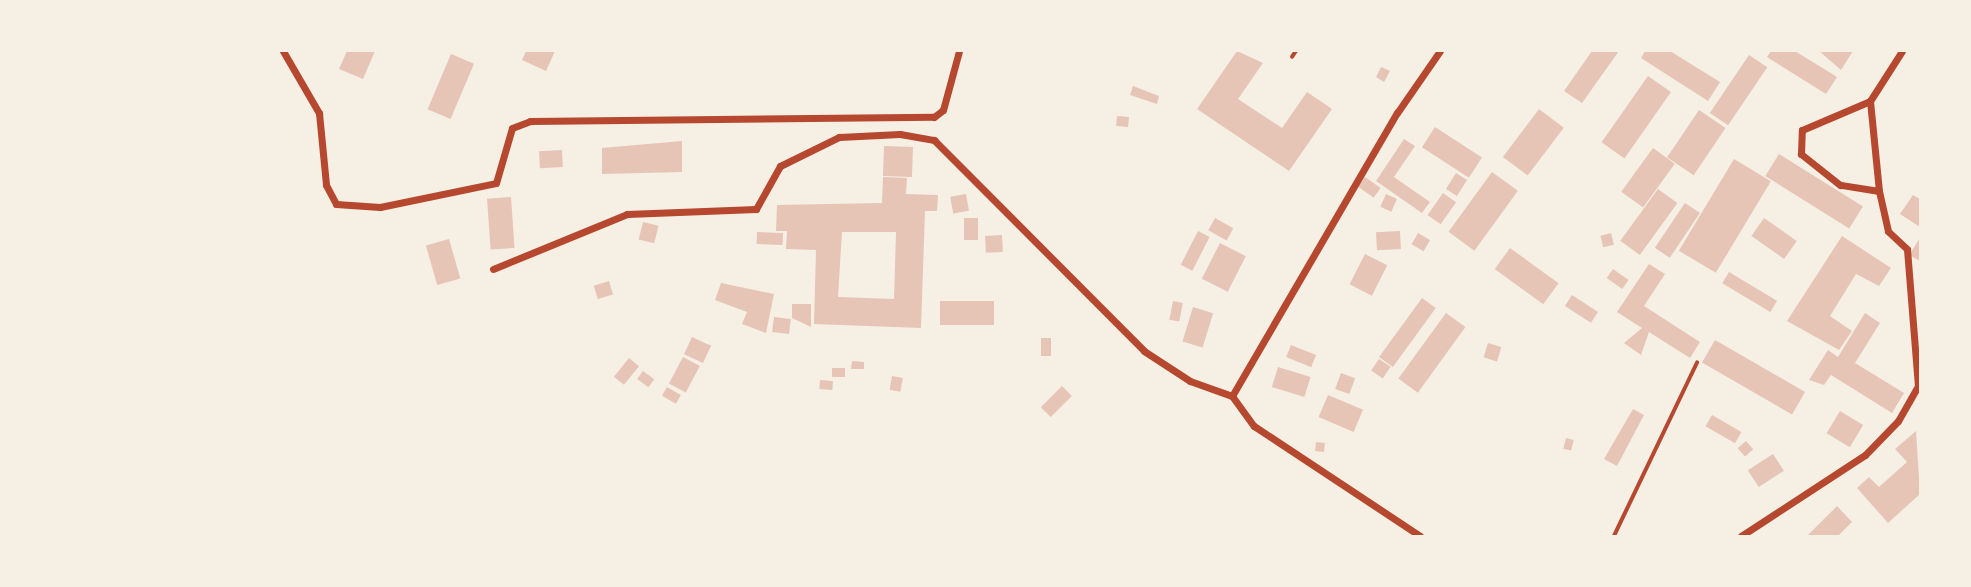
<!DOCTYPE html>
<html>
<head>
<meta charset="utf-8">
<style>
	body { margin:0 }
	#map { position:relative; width:1971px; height:587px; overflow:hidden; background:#f6efe4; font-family:Karla,sans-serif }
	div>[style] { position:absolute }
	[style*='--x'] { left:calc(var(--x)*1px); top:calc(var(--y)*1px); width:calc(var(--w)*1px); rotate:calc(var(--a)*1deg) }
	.building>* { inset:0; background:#e6c5b7; transform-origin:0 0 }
	.service>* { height:3.5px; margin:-1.75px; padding:0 1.75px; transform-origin:1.75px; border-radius:1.75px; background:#b5482f }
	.minor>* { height:7px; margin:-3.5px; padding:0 3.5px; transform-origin:3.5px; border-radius:3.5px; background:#b5482f }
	span { translate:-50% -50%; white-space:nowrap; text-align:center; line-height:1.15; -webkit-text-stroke:5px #f6efe4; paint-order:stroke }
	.frame { position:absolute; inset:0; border:52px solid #f6efe4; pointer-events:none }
</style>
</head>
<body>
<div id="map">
	<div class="building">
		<div style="clip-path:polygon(347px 51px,375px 51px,363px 79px,339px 69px)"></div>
		<div style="clip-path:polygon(526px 51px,555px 51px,546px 71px,522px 60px)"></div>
		<div style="clip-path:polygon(1237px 51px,1263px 63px,1238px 99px,1282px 128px,1307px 92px,1332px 109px,1289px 171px,1197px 109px)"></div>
		<div style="clip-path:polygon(1592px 51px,1619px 51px,1582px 103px,1564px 91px)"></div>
		<div style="clip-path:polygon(1645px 51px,1670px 51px,1720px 82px,1708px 101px,1641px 58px)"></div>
		<div style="clip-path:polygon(1771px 51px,1795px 51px,1837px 77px,1826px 94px,1767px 57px)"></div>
		<div style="clip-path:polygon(1819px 51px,1853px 51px,1841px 70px)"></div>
		<div style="left:451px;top:54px;width:25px;height:60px;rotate:23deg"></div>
		<div style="left:1749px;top:55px;width:22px;height:70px;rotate:34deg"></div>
		<div style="clip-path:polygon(1381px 67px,1390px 71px,1384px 82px,1376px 77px)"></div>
		<div style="left:1648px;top:76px;width:28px;height:81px;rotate:35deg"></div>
		<div style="clip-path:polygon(1133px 86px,1159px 96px,1157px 104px,1130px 95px)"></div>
		<div style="left:1539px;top:109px;width:31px;height:60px;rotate:37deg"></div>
		<div style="left:1699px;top:110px;width:32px;height:57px;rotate:34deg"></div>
		<div style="left:1117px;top:116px;width:12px;height:10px;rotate:5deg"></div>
		<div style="left:1435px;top:127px;width:56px;height:24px;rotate:33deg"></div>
		<div style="clip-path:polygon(1404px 139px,1415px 146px,1394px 177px,1430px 202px,1422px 213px,1376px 181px)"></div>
		<div style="clip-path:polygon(682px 141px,682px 172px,602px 174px,602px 148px)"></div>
		<div style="left:884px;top:146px;width:29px;height:30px;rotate:2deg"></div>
		<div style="left:1653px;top:148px;width:27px;height:54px;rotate:36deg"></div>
		<div style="left:562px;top:150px;width:17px;height:23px;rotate:87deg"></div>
		<div style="left:1779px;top:154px;width:99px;height:26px;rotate:32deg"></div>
		<div style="left:1734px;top:159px;width:43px;height:107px;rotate:31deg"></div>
		<div style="left:1492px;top:172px;width:32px;height:74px;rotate:36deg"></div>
		<div style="left:1456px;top:173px;width:13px;height:19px;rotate:32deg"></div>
		<div style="clip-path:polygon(evenodd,883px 177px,907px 178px,906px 194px,938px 195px,937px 211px,925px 211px,921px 328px,814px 324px,816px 250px,786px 249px,787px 231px,776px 231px,777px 205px,882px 203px,883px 177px,842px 232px,896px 232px,894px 299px,838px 297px,842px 232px)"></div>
		<div style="left:1365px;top:177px;width:19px;height:12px;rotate:35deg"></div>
		<div style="left:1658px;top:189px;width:24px;height:64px;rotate:36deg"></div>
		<div style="left:1443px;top:193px;width:16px;height:27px;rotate:35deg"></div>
		<div style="left:966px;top:194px;width:17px;height:16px;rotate:80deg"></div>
		<div style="left:1386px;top:194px;width:12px;height:14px;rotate:24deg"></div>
		<div style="clip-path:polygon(1913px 195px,1920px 199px,1920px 227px,1900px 214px)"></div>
		<div style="left:511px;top:197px;width:51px;height:24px;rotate:86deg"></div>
		<div style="left:1685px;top:203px;width:18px;height:54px;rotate:34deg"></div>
		<div style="left:964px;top:218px;width:14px;height:22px"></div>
		<div style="left:1215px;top:218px;width:21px;height:14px;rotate:29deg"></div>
		<div style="left:1764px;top:218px;width:40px;height:22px;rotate:35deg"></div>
		<div style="left:643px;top:222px;width:16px;height:18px;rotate:14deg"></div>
		<div style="left:1198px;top:231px;width:13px;height:38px;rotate:27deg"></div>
		<div style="left:1400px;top:231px;width:18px;height:24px;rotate:87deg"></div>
		<div style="left:757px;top:232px;width:26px;height:12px;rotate:2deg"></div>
		<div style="left:1418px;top:233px;width:14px;height:13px;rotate:30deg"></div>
		<div style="left:1611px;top:233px;width:12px;height:11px;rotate:76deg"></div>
		<div style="left:1002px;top:235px;width:17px;height:17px;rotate:87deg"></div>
		<div style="clip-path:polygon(1842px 236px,1891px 268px,1879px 286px,1856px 274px,1830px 316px,1852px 331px,1839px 350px,1787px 321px)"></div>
		<div style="clip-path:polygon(1920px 238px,1920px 261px,1909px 255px)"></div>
		<div style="left:449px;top:239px;width:41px;height:24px;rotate:74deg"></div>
		<div style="left:1220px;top:243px;width:29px;height:40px;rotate:27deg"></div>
		<div style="left:1510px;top:248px;width:60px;height:26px;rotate:36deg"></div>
		<div style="left:1365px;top:254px;width:25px;height:34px;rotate:27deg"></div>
		<div style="clip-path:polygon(1649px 264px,1665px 274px,1644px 306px,1700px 342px,1690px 358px,1649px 332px,1641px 355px,1624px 343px,1642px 328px,1617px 312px)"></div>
		<div style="left:1613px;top:269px;width:19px;height:11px;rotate:35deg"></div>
		<div style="left:1729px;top:272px;width:56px;height:13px;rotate:31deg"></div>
		<div style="left:609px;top:281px;width:14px;height:16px;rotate:73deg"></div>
		<div style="clip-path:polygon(721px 283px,774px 294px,766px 333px,742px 324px,747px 312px,715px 300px)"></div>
		<div style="left:1572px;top:295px;width:31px;height:13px;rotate:33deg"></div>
		<div style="left:1422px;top:298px;width:17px;height:73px;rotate:36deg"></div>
		<div style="left:940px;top:301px;width:54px;height:24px"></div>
		<div style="left:1173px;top:301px;width:10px;height:19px;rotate:11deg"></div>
		<div style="clip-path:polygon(792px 304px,811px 304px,811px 327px,792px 318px)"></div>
		<div style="left:1193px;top:307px;width:21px;height:36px;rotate:17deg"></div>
		<div style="left:1446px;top:313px;width:24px;height:81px;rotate:36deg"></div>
		<div style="clip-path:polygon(1865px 313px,1880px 323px,1855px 363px,1904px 393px,1892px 413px,1831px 375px,1824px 385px,1809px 380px,1828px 350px,1838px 357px)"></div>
		<div style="left:774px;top:317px;width:17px;height:15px;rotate:7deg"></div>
		<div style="left:692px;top:337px;width:21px;height:19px;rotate:25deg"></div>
		<div style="left:1041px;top:338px;width:10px;height:18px"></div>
		<div style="left:1715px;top:340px;width:104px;height:26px;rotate:30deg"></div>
		<div style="left:1488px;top:343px;width:14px;height:15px;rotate:17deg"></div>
		<div style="left:1291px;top:345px;width:27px;height:13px;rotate:22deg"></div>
		<div style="left:683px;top:357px;width:19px;height:30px;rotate:28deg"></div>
		<div style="left:629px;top:358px;width:13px;height:24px;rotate:39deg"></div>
		<div style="left:1379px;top:359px;width:14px;height:14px;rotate:34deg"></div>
		<div style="clip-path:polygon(852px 361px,864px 362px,864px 369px,851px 369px)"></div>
		<div style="left:1278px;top:367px;width:34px;height:21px;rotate:17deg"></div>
		<div style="left:832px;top:368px;width:13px;height:9px"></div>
		<div style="left:643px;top:371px;width:14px;height:10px;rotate:36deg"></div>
		<div style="left:1341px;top:373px;width:15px;height:17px;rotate:20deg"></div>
		<div style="left:892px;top:376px;width:11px;height:14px;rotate:10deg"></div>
		<div style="left:820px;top:380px;width:13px;height:9px;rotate:4deg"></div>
		<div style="left:1062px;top:386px;width:14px;height:30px;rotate:45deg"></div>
		<div style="left:667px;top:387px;width:16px;height:10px;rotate:30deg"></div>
		<div style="left:1328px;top:395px;width:38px;height:24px;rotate:23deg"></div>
		<div style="clip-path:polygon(1633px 409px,1644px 415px,1617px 466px,1604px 459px)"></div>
		<div style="left:1840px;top:411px;width:27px;height:26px;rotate:31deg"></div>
		<div style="left:1712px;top:415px;width:34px;height:13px;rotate:30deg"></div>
		<div style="clip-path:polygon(1916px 431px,1920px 494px,1888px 523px,1857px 488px,1869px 477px,1879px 487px,1907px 462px,1895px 449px)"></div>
		<div style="left:1566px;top:438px;width:8px;height:11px;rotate:14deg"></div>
		<div style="left:1746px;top:441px;width:11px;height:11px;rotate:49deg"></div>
		<div style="left:1316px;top:442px;width:9px;height:9px;rotate:6deg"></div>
		<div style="left:1773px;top:454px;width:20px;height:30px;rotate:57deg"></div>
		<div style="clip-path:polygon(1837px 506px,1852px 522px,1838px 536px,1807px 536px)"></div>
	</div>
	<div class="service">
		<div style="--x:1292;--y:57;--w:7;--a:-56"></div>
		<div style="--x:1614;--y:536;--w:192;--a:-64.4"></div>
	</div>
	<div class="minor">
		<div style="--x:283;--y:51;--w:72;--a:59.9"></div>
		<div style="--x:319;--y:113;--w:72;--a:84.4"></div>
		<div style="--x:326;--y:185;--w:21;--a:62"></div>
		<div style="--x:336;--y:204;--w:44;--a:3.9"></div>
		<div style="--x:380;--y:207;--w:118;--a:-11.7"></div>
		<div style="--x:496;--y:183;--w:57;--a:-73.8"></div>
		<div style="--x:512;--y:128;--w:19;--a:-21"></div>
		<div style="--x:530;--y:121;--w:404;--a:-0.6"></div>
		<div style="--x:934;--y:117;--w:11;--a:-38"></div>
		<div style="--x:943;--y:110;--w:61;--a:-74.8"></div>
		<div style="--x:1870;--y:101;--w:90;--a:84.3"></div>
		<div style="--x:493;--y:269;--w:145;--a:-22.3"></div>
		<div style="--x:627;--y:214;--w:129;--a:-2.2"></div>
		<div style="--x:756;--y:209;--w:49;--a:-60.8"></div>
		<div style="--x:780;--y:166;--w:66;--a:-26.2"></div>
		<div style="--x:839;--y:137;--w:61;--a:-2.8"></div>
		<div style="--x:900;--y:134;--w:35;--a:10"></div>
		<div style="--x:934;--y:140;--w:298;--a:45.1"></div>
		<div style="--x:1144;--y:351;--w:55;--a:33.1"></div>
		<div style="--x:1190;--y:381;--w:45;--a:19.7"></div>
		<div style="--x:1232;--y:396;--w:37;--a:54"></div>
		<div style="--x:1254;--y:426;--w:199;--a:33.5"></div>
		<div style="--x:1232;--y:396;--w:328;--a:-59.8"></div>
		<div style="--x:1397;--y:113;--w:75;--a:-55.3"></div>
		<div style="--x:1741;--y:536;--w:148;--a:-33.2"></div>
		<div style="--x:1865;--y:455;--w:47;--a:-45.9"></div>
		<div style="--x:1898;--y:421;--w:40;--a:-60.3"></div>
		<div style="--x:1918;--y:386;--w:137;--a:-94.6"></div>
		<div style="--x:1907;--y:249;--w:26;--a:-137"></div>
		<div style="--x:1888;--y:231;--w:41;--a:-102.7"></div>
		<div style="--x:1879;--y:191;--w:39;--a:-171"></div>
		<div style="--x:1840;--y:185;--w:50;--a:-141.5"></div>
		<div style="--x:1801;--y:154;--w:24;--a:-88"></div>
		<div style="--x:1802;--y:130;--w:74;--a:-23.1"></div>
		<div style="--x:1870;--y:101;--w:59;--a:-57.4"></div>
	</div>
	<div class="frame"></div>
</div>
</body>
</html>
